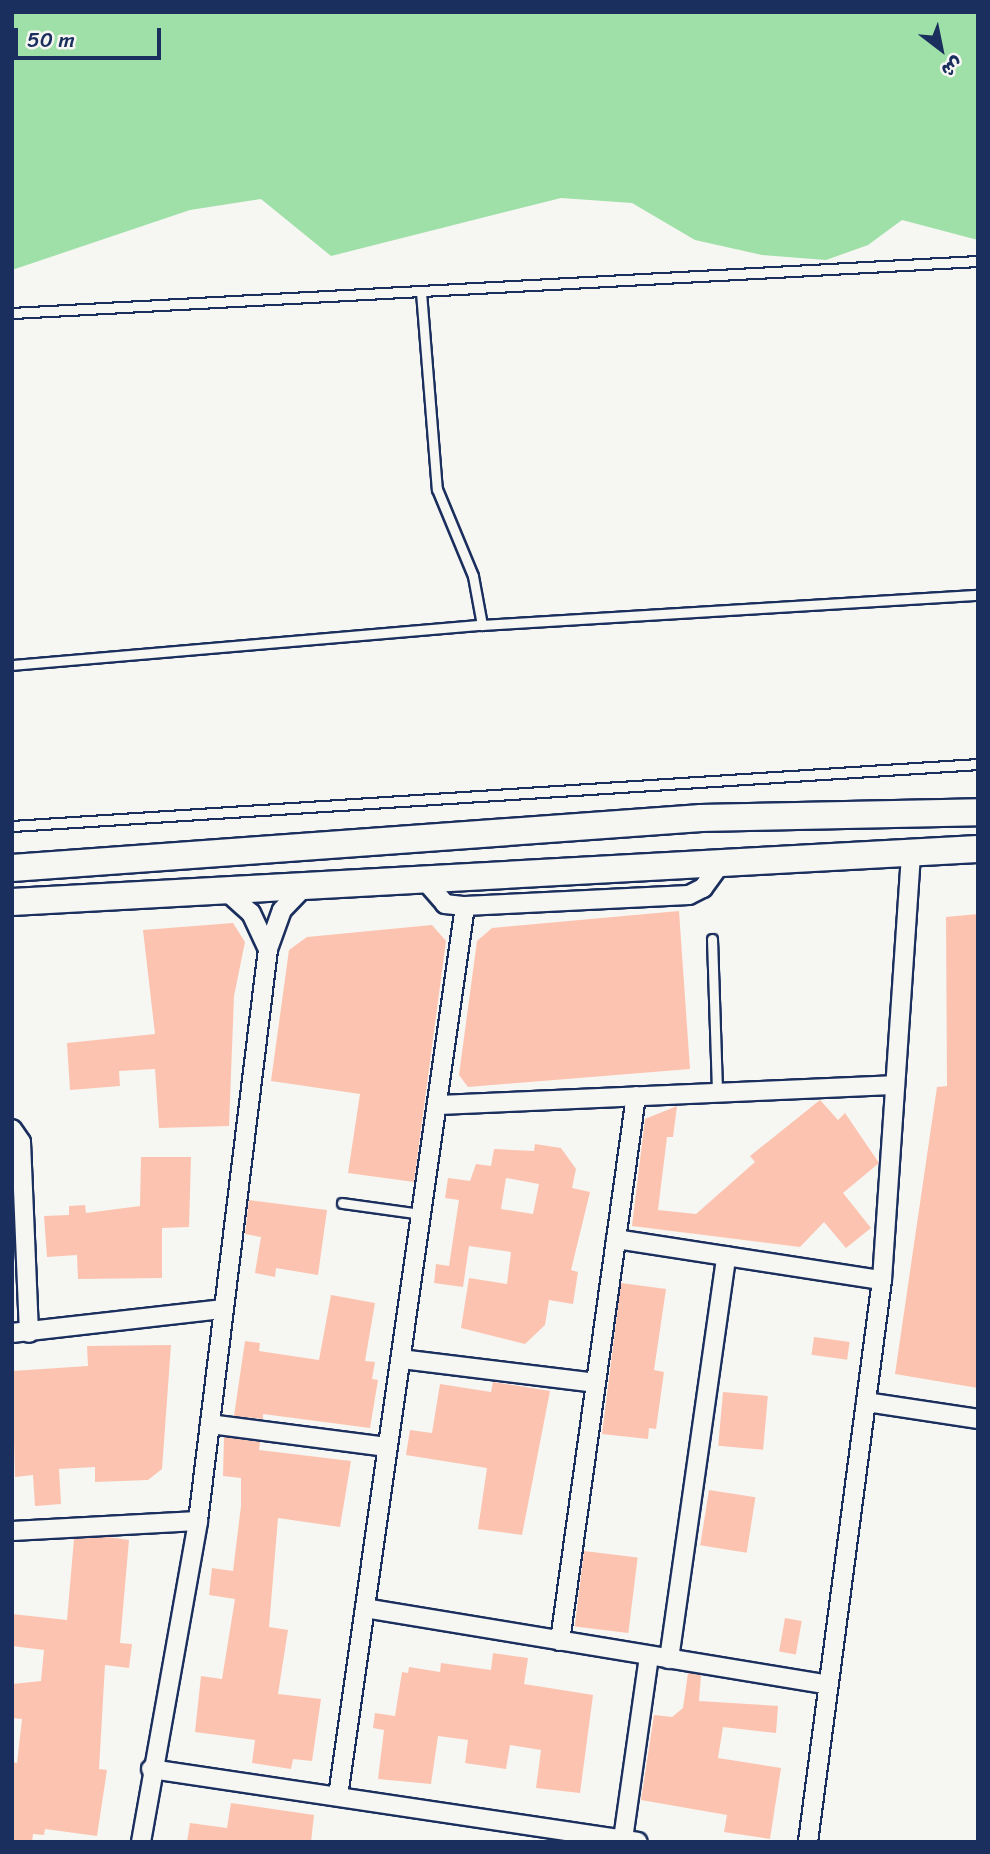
<!DOCTYPE html>
<html>
<head>
<meta charset="utf-8">
<style>
	body { margin:0 }
	#map { position:relative; width:990px; height:1854px; overflow:hidden; background:#f6f6f2; font-family:Sriracha,"Playpen Sans Arabic",sans-serif }
	div>[style] { position:absolute }
	[style*='--x'] { left:calc(var(--x)*1px); top:calc(var(--y)*1px); width:calc(var(--w)*1px); rotate:calc(var(--a)*1deg) }
	.green>* { inset:0; background:#9fe0a9 }
	.building>* { inset:0; background:#fcc4b0; transform-origin:0 0 }
	.roads { filter:drop-shadow(2px 0 #1b2f5e) drop-shadow(-2px 0 #1b2f5e) drop-shadow(0 2px #1b2f5e) drop-shadow(0 -2px #1b2f5e) }
	.service>* { height:9px; margin:-4.5px; padding:0 4.5px; transform-origin:4.5px; border-radius:4.5px; background:#f6f6f2 }
	.minor>* { height:18px; margin:-9px; padding:0 9px; transform-origin:9px; border-radius:9px; background:#f6f6f2 }
	.secondary>* { height:26px; margin:-13px; padding:0 13px; transform-origin:13px; border-radius:13px; background:#f6f6f2 }
	span { translate:-50% -50%; white-space:nowrap; text-align:center; line-height:1.15; -webkit-text-stroke:5px #f6f6f2; paint-order:stroke }
	.frame { position:absolute; inset:0; border:14px solid #1b2f5e; pointer-events:none }
	.north { position:absolute; left:906px; top:14px; width:70px; height:70px; -webkit-text-stroke:5px #f6f6f2; paint-order:stroke; rotate:148deg; font-size:19px; font-weight:700; line-height:28px; text-align:center; color:#1b2f5e }
	.north::after { content:''; display:block; margin:auto; width:24px; height:32px; background:#1b2f5e; clip-path:polygon(50% 0,100% 100%,50% 72%,0 100%) }
	.scale { position:absolute; left:14px; top:28px; width:147px; height:32px; box-sizing:border-box; border:4px solid #1b2f5e; border-top:0; padding-left:9px; font-size:21px; line-height:24px; white-space:nowrap; color:#1b2f5e; -webkit-text-stroke:5px #f6f6f2; paint-order:stroke }
</style>
</head>
<body>
<div id="map">
	<div class="green">
		<div style="clip-path:polygon(12px 12px,978px 12px,978px 240px,902px 220px,868px 245px,826px 260px,762px 255px,695px 240px,632px 203px,561px 198px,331px 256px,261px 199px,190px 210px,12px 270px)"></div>
	</div>
	<div class="building">
		<div style="clip-path:polygon(679px 911px,690px 1069px,468px 1087px,459px 1075px,477px 941px,492px 928px)"></div>
		<div style="clip-path:polygon(978px 914px,978px 1388px,895px 1374px,937px 1087px,947px 1086px,946px 917px)"></div>
		<div style="clip-path:polygon(233px 923px,245px 942px,234px 996px,229px 1126px,159px 1128px,155px 1069px,119px 1071px,120px 1086px,70px 1090px,67px 1043px,155px 1034px,143px 930px)"></div>
		<div style="clip-path:polygon(432px 925px,446px 941px,414px 1182px,348px 1173px,360px 1094px,271px 1081px,289px 950px,307px 937px)"></div>
		<div style="clip-path:polygon(820px 1100px,838px 1120px,845px 1113px,879px 1163px,843px 1193px,871px 1228px,846px 1248px,824px 1222px,800px 1247px,632px 1226px,645px 1119px,677px 1106px,673px 1137px,667px 1137px,658px 1210px,696px 1214px,755px 1162px,750px 1156px)"></div>
		<div style="clip-path:polygon(evenodd,535px 1144px,561px 1148px,576px 1169px,572px 1188px,590px 1192px,571px 1270px,578px 1272px,573px 1304px,549px 1300px,545px 1325px,525px 1344px,461px 1328px,469px 1278px,507px 1284px,511px 1252px,469px 1246px,463px 1287px,434px 1283px,436px 1264px,449px 1266px,459px 1200px,445px 1198px,448px 1178px,470px 1181px,476px 1164px,491px 1166px,494px 1149px,534px 1151px,535px 1144px,506px 1178px,539px 1184px,533px 1214px,501px 1209px,506px 1178px)"></div>
		<div style="clip-path:polygon(141px 1157px,191px 1157px,189px 1227px,162px 1228px,162px 1278px,78px 1279px,77px 1255px,47px 1257px,44px 1216px,69px 1215px,69px 1206px,85px 1205px,86px 1213px,140px 1206px)"></div>
		<div style="clip-path:polygon(249px 1200px,327px 1210px,318px 1275px,276px 1268px,275px 1277px,255px 1273px,261px 1237px,245px 1234px)"></div>
		<div style="clip-path:polygon(621px 1283px,666px 1289px,654px 1370px,664px 1372px,656px 1429px,649px 1428px,648px 1439px,602px 1434px)"></div>
		<div style="clip-path:polygon(331px 1295px,375px 1303px,365px 1361px,375px 1362px,372px 1379px,378px 1380px,370px 1428px,263px 1414px,263px 1419px,234px 1416px,245px 1341px,260px 1343px,259px 1351px,319px 1360px)"></div>
		<div style="left:814px;top:1337px;width:36px;height:18px;rotate:8deg"></div>
		<div style="clip-path:polygon(171px 1345px,162px 1469px,148px 1480px,95px 1482px,95px 1467px,59px 1469px,61px 1504px,35px 1506px,33px 1475px,15px 1477px,12px 1371px,88px 1366px,87px 1346px)"></div>
		<div style="clip-path:polygon(493px 1382px,550px 1391px,522px 1535px,478px 1529px,487px 1468px,406px 1455px,410px 1430px,432px 1433px,440px 1384px,491px 1392px)"></div>
		<div style="left:723px;top:1392px;width:45px;height:54px;rotate:5deg"></div>
		<div style="clip-path:polygon(224px 1437px,260px 1442px,259px 1450px,351px 1461px,340px 1527px,278px 1518px,269px 1627px,288px 1630px,278px 1694px,321px 1699px,312px 1761px,293px 1759px,291px 1769px,252px 1763px,255px 1740px,195px 1732px,201px 1676px,222px 1679px,235px 1599px,209px 1595px,212px 1568px,233px 1571px,241px 1506px,241px 1478px,223px 1476px)"></div>
		<div style="left:709px;top:1490px;width:47px;height:56px;rotate:9deg"></div>
		<div style="clip-path:polygon(107px 1537px,129px 1540px,120px 1643px,132px 1644px,129px 1668px,105px 1665px,99px 1769px,107px 1770px,97px 1836px,45px 1829px,44px 1835px,33px 1834px,32px 1842px,12px 1842px,12px 1762px,17px 1763px,22px 1719px,12px 1718px,12px 1684px,41px 1681px,44px 1650px,12px 1646px,12px 1614px,67px 1620px,74px 1539px)"></div>
		<div style="left:584px;top:1551px;width:54px;height:76px;rotate:7deg"></div>
		<div style="left:785px;top:1618px;width:17px;height:34px;rotate:10deg"></div>
		<div style="clip-path:polygon(493px 1653px,528px 1658px,524px 1684px,593px 1695px,580px 1793px,536px 1788px,541px 1750px,510px 1745px,506px 1769px,465px 1763px,468px 1740px,438px 1736px,431px 1784px,378px 1779px,384px 1730px,373px 1728px,375px 1713px,395px 1716px,402px 1672px,408px 1673px,409px 1667px,440px 1672px,441px 1663px,491px 1670px)"></div>
		<div style="clip-path:polygon(688px 1673px,701px 1675px,699px 1701px,778px 1706px,776px 1733px,723px 1727px,718px 1758px,781px 1768px,770px 1839px,724px 1832px,727px 1815px,641px 1800px,654px 1715px,672px 1717px,683px 1708px)"></div>
		<div style="clip-path:polygon(231px 1803px,314px 1815px,311px 1842px,187px 1842px,190px 1823px,227px 1828px)"></div>
	</div>
	<div class="roads">
		<div class="service">
			<div style="--x:421;--y:292;--w:198;--a:85.4"></div>
			<div style="--x:437;--y:489;--w:94;--a:67.5"></div>
			<div style="--x:473;--y:576;--w:50;--a:79.6"></div>
			<div style="--x:12;--y:313;--w:967;--a:-3.08"></div>
			<div style="--x:12;--y:665;--w:472;--a:-4.9"></div>
			<div style="--x:482;--y:625;--w:497;--a:-3.5"></div>
			<div style="--x:12;--y:826;--w:968;--a:-3.67"></div>
			<div style="--x:712;--y:939;--w:154;--a:88.1"></div>
			<div style="--x:342;--y:1203;--w:80;--a:7.9"></div>
		</div>
		<div class="minor">
			<div style="--x:421;--y:876;--w:37;--a:49"></div>
			<div style="--x:445;--y:904;--w:20;--a:6"></div>
			<div style="--x:465;--y:906;--w:224;--a:-2.8"></div>
			<div style="--x:689;--y:895;--w:16;--a:-27"></div>
			<div style="--x:703;--y:888;--w:26;--a:-54"></div>
			<div style="--x:224;--y:889;--w:36;--a:42"></div>
			<div style="--x:251;--y:913;--w:40;--a:65"></div>
			<div style="--x:437;--y:1105;--w:458;--a:-2.5"></div>
			<div style="--x:12;--y:1129;--w:16;--a:55"></div>
			<div style="--x:21;--y:1142;--w:191;--a:87.6"></div>
			<div style="--x:616;--y:1239;--w:269;--a:8.8"></div>
			<div style="--x:12;--y:1333;--w:213;--a:-6.5"></div>
			<div style="--x:401;--y:1359;--w:196;--a:7"></div>
			<div style="--x:866;--y:1402;--w:113;--a:8.6"></div>
			<div style="--x:210;--y:1424;--w:179;--a:7.4"></div>
			<div style="--x:12;--y:1531;--w:186;--a:-3.1"></div>
			<div style="--x:365;--y:1608;--w:469;--a:9.4"></div>
			<div style="--x:560;--y:1641;--w:550;--a:-82.06"></div>
			<div style="--x:669;--y:1659;--w:407;--a:-81.9"></div>
			<div style="--x:151;--y:1769;--w:492;--a:8.5"></div>
			<div style="--x:338;--y:1796;--w:899;--a:-81.88"></div>
			<div style="--x:623;--y:1839;--w:185;--a:-81.9"></div>
			<div style="--x:141;--y:1842;--w:326;--a:-79.9"></div>
			<div style="--x:198;--y:1521;--w:576;--a:-83.02"></div>
			<div style="--x:268;--y:949;--w:41;--a:-70.3"></div>
			<div style="--x:282;--y:910;--w:36;--a:-46"></div>
			<div style="--x:808;--y:1842;--w:567;--a:-82.5"></div>
			<div style="--x:882;--y:1280;--w:427;--a:-86.1"></div>
		</div>
		<div class="secondary">
			<div style="--x:12;--y:868;--w:691;--a:-4.15"></div>
			<div style="--x:701;--y:818;--w:277;--a:-1.2"></div>
			<div style="--x:12;--y:902;--w:967;--a:-3.14"></div>
		</div>
	</div>
	<div class="frame"></div>
	<div class="north">ش</div>
	<div class="scale">50 m</div>
</div>
</body>
</html>
